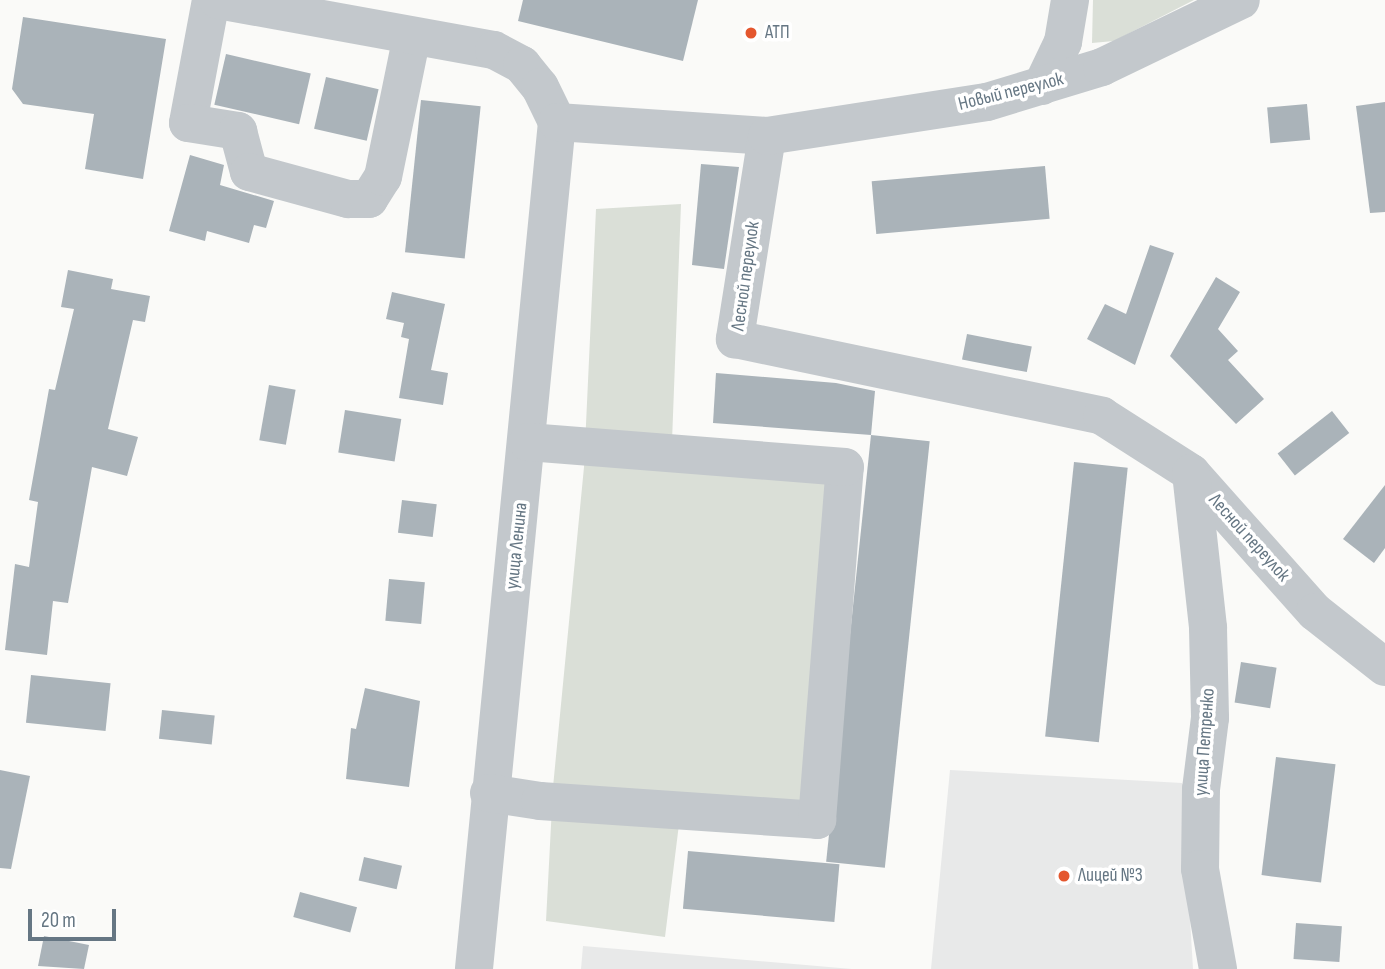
<!DOCTYPE html>
<html>
<head>
<meta charset="utf-8">
<style>
	body { margin:0 }
	#map { position:relative; width:1385px; height:969px; overflow:hidden; background:#fafaf8; font-family:"Sofia Sans Condensed",sans-serif }
	div>[style] { position:absolute }
	[style*='--x'] { left:calc(var(--x)*1px); top:calc(var(--y)*1px); width:calc(var(--w)*1px); rotate:calc(var(--a)*1deg) }
	.built>* { inset:0; background:#e8e9e9 }
	.green>* { inset:0; background:#dadfd7 }
	.building>* { inset:0; background:#aab3b9; transform-origin:0 0 }
	.minor>* { height:38px; margin:-19px; padding:0 19px; transform-origin:19px; border-radius:19px; background:#c3c8cc }
	.dots>* { width:19px; height:19px; translate:-50% -50%; box-sizing:border-box; border:4px solid #fff; border-radius:50% }
	span { translate:-50% -50%; white-space:nowrap; text-align:center; line-height:1.15; -webkit-text-stroke:7px #fff; paint-order:stroke }
	.poi-label { font-size:19px; color:#657683 }
	.left { translate:0 -50%; text-align:left }
	.street-label { font-size:19px; color:#657683 }
	.scale { position:absolute; left:28px; top:909px; width:88px; height:32px; box-sizing:border-box; border:4px solid #657683; border-top:0; padding-left:9px; font-size:21px; line-height:24px; white-space:nowrap; color:#657683; -webkit-text-stroke:5px #fff; paint-order:stroke }
</style>
</head>
<body>
<div id="map">
	<div class="built">
		<div style="clip-path:polygon(950px 770px,1182px 783px,1193px 969px,931px 969px)"></div>
		<div style="clip-path:polygon(583px 946px,852px 969px,581px 969px)"></div>
	</div>
	<div class="green">
		<div style="clip-path:polygon(1093px 0,1194px 0,1114px 41px,1092px 43px)"></div>
		<div style="clip-path:polygon(681px 204px,671px 468px,833px 477px,809px 812px,682px 800px,665px 937px,546px 921px,553px 787px,584px 467px,596px 209px)"></div>
	</div>
	<div class="building">
		<div style="clip-path:polygon(523px 0,698px 0,683px 61px,518px 21px)"></div>
		<div style="clip-path:polygon(23px 17px,166px 39px,143px 179px,85px 169px,94px 114px,23px 104px,12px 89px)"></div>
		<div style="left:226px;top:54px;width:87px;height:52px;rotate:13deg"></div>
		<div style="left:326px;top:77px;width:54px;height:53px;rotate:13deg"></div>
		<div style="left:421px;top:100px;width:60px;height:153px;rotate:6deg"></div>
		<div style="clip-path:polygon(1385px 102px,1385px 212px,1370px 213px,1356px 106px)"></div>
		<div style="left:1307px;top:104px;width:36px;height:40px;rotate:85deg"></div>
		<div style="clip-path:polygon(190px 155px,224px 165px,220px 185px,274px 201px,266px 228px,254px 225px,249px 243px,207px 231px,205px 241px,169px 231px)"></div>
		<div style="clip-path:polygon(701px 164px,739px 167px,724px 269px,692px 265px)"></div>
		<div style="left:1045px;top:166px;width:53px;height:174px;rotate:85deg"></div>
		<div style="clip-path:polygon(1150px 245px,1174px 253px,1135px 365px,1087px 339px,1105px 304px,1126px 314px)"></div>
		<div style="clip-path:polygon(68px 270px,113px 279px,111px 289px,150px 296px,145px 322px,133px 320px,108px 429px,138px 437px,127px 476px,92px 467px,68px 603px,53px 601px,47px 655px,5px 650px,15px 564px,29px 567px,38px 502px,29px 500px,49px 389px,55px 390px,74px 309px,61px 307px)"></div>
		<div style="clip-path:polygon(1216px 277px,1240px 292px,1218px 329px,1238px 351px,1228px 360px,1264px 399px,1236px 424px,1170px 356px)"></div>
		<div style="clip-path:polygon(392px 292px,445px 304px,431px 370px,448px 373px,443px 405px,399px 398px,409px 339px,401px 337px,404px 323px,386px 319px)"></div>
		<div style="left:967px;top:334px;width:66px;height:26px;rotate:11deg"></div>
		<div style="clip-path:polygon(716px 373px,836px 383px,875px 391px,871px 435px,713px 423px)"></div>
		<div style="left:269px;top:385px;width:27px;height:56px;rotate:10deg"></div>
		<div style="left:345px;top:410px;width:57px;height:43px;rotate:9deg"></div>
		<div style="left:1332px;top:411px;width:28px;height:69px;rotate:52deg"></div>
		<div style="left:871px;top:435px;width:59px;height:429px;rotate:6deg"></div>
		<div style="left:1074px;top:462px;width:54px;height:276px;rotate:6deg"></div>
		<div style="clip-path:polygon(1385px 485px,1385px 548px,1374px 563px,1343px 539px)"></div>
		<div style="left:402px;top:500px;width:35px;height:33px;rotate:7deg"></div>
		<div style="left:389px;top:579px;width:36px;height:42px;rotate:5deg"></div>
		<div style="left:1241px;top:662px;width:36px;height:41px;rotate:9deg"></div>
		<div style="left:31px;top:675px;width:80px;height:48px;rotate:6deg"></div>
		<div style="clip-path:polygon(365px 688px,420px 701px,409px 787px,346px 779px,351px 728px,356px 729px)"></div>
		<div style="left:162px;top:710px;width:53px;height:29px;rotate:6deg"></div>
		<div style="left:1276px;top:757px;width:60px;height:119px;rotate:7deg"></div>
		<div style="clip-path:polygon(0 770px,30px 776px,11px 869px,0 868px)"></div>
		<div style="left:688px;top:851px;width:152px;height:58px;rotate:5deg"></div>
		<div style="left:364px;top:857px;width:39px;height:24px;rotate:13deg"></div>
		<div style="left:300px;top:892px;width:59px;height:26px;rotate:15deg"></div>
		<div style="left:1296px;top:923px;width:46px;height:36px;rotate:4deg"></div>
		<div style="clip-path:polygon(44px 936px,89px 945px,84px 969px,38px 966px)"></div>
	</div>
	<div class="minor">
		<div style="--x:211;--y:0;--w:125;--a:100.6"></div>
		<div style="--x:188;--y:123;--w:51;--a:9.1"></div>
		<div style="--x:238;--y:131;--w:42;--a:75"></div>
		<div style="--x:249;--y:172;--w:103;--a:15.3"></div>
		<div style="--x:348;--y:199;--w:21;--a:0"></div>
		<div style="--x:369;--y:199;--w:26;--a:-58"></div>
		<div style="--x:383;--y:177;--w:144;--a:-78.4"></div>
		<div style="--x:218;--y:0;--w:280;--a:10.3"></div>
		<div style="--x:494;--y:50;--w:32;--a:28"></div>
		<div style="--x:522;--y:65;--w:28;--a:51"></div>
		<div style="--x:540;--y:87;--w:39;--a:64"></div>
		<div style="--x:557;--y:122;--w:851;--a:95.6"></div>
		<div style="--x:1042;--y:86;--w:49;--a:-64.5"></div>
		<div style="--x:1063;--y:42;--w:43;--a:-80.5"></div>
		<div style="--x:557;--y:122;--w:210;--a:3.8"></div>
		<div style="--x:767;--y:136;--w:206;--a:99"></div>
		<div style="--x:735;--y:339;--w:375;--a:11.8"></div>
		<div style="--x:1102;--y:416;--w:106;--a:32.6"></div>
		<div style="--x:1191;--y:473;--w:186;--a:48.3"></div>
		<div style="--x:1315;--y:612;--w:89;--a:38.2"></div>
		<div style="--x:767;--y:136;--w:223;--a:-8.8"></div>
		<div style="--x:987;--y:102;--w:120;--a:-16.9"></div>
		<div style="--x:1102;--y:67;--w:154;--a:-25.7"></div>
		<div style="--x:1191;--y:473;--w:156;--a:83.7"></div>
		<div style="--x:1208;--y:628;--w:90;--a:88.7"></div>
		<div style="--x:1210;--y:718;--w:72;--a:97.2"></div>
		<div style="--x:1201;--y:789;--w:80;--a:90.7"></div>
		<div style="--x:1200;--y:869;--w:102;--a:79.8"></div>
		<div style="--x:489;--y:793;--w:52;--a:8.9"></div>
		<div style="--x:540;--y:801;--w:278;--a:3.9"></div>
		<div style="--x:817;--y:820;--w:354;--a:-85.5"></div>
		<div style="--x:845;--y:467;--w:318;--a:-175.5"></div>
	</div>
	<div class="dots">
		<div style="left:751px;top:33px;background:#e4572e"></div>
		<div style="left:1064px;top:876px;background:#e4572e"></div>
	</div>
	<div class="poi-label">
		<span class="left" style="left:765px;top:33px">АТП</span>
		<span class="left" style="left:1078px;top:876px">Лицей №3</span>
	</div>
	<div class="street-label">
		<span style="left:1011px;top:92px;rotate:-14deg">Новый переулок</span>
		<span style="left:746px;top:276px;rotate:-82deg">Лесной переулок</span>
		<span style="left:1249px;top:538px;rotate:48deg">Лесной переулок</span>
		<span style="left:517px;top:546px;rotate:-84deg">улица Ленина</span>
		<span style="left:1205px;top:742px;rotate:-86deg">улица Петренко</span>
	</div>
	<div class="scale">20 m</div>
</div>
</body>
</html>
